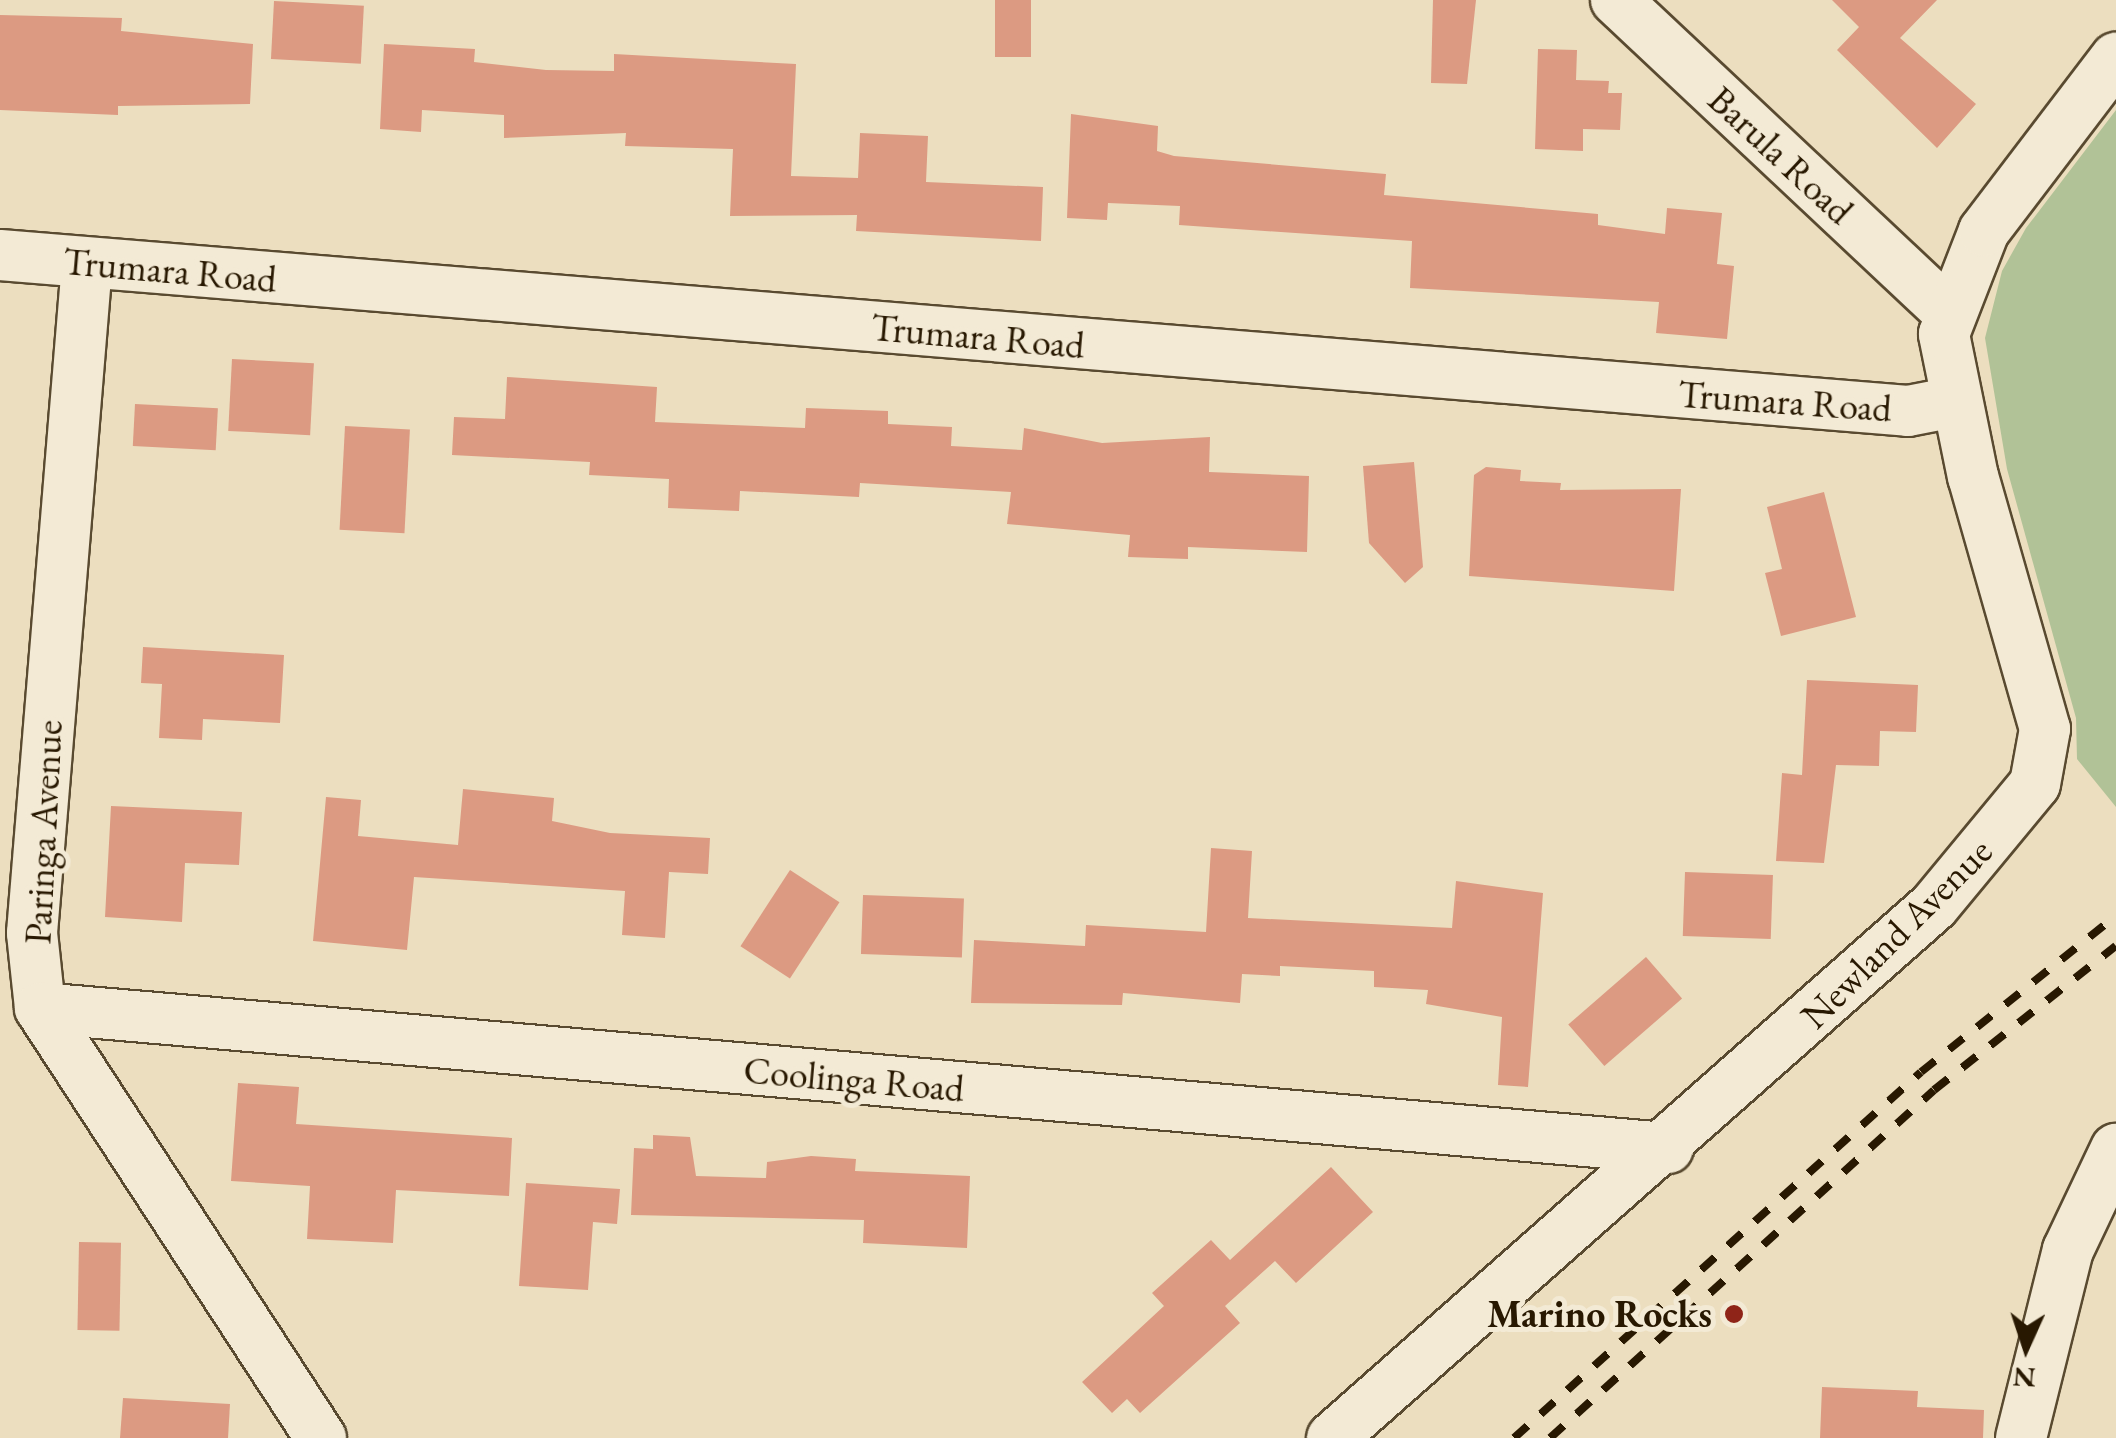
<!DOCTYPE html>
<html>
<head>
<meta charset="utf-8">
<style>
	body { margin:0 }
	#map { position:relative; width:2116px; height:1438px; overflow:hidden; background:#ecdebf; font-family:"EB Garamond",serif }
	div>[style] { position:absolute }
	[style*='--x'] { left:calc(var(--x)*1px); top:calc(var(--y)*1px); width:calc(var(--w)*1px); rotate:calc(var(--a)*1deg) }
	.green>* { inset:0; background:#b1c297 }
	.building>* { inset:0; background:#dc9a82; transform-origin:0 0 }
	.roads { filter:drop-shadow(2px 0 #594a30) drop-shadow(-2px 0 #594a30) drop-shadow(0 2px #594a30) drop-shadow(0 -2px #594a30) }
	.minor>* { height:50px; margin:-25px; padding:0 25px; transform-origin:25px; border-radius:25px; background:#f3ead5 }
	.rail>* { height:8px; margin-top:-4px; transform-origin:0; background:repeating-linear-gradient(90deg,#281801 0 18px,transparent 0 36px) }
	.dots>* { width:28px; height:28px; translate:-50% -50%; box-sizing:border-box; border:5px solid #f3ead5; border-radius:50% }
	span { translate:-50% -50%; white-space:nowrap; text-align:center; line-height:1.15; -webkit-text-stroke:10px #f3ead5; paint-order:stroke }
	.street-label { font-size:38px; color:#281801 }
	.poi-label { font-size:38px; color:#281801; font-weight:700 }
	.right { translate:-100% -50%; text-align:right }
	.north { position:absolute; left:1976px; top:1298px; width:100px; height:100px; -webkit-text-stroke:8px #f3ead5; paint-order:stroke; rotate:183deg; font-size:28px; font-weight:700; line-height:40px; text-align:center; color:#281801 }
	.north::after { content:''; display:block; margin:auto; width:35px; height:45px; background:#281801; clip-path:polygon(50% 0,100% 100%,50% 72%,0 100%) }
</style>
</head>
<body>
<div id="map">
	<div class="green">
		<div style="clip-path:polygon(2116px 110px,2116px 807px,2077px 759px,2076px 718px,2007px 469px,1985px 338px,2002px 271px,2026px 228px)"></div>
	</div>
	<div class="building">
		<div style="left:995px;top:0;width:36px;height:57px"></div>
		<div style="clip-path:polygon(1433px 0,1476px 0,1467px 84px,1431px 83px)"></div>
		<div style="clip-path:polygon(1832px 0,1937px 0,1900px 38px,1976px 104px,1937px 148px,1837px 50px,1859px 27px)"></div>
		<div style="left:274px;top:1px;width:90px;height:58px;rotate:3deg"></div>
		<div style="clip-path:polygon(0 15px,122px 18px,121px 31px,253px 44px,250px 104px,118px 106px,118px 115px,0 110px)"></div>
		<div style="clip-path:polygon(384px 44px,475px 49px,474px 62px,546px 70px,614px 71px,614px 54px,796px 64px,791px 176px,858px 178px,860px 133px,928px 136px,926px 182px,1043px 187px,1041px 241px,856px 231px,857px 215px,730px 216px,733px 149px,625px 146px,626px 133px,504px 138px,504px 115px,422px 110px,421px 132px,380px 129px)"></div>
		<div style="clip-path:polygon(1538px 49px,1577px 50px,1576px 80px,1609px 81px,1608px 93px,1622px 93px,1620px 130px,1583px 129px,1583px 151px,1535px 149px)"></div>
		<div style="clip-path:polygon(1071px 114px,1158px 126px,1157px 151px,1174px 156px,1386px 174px,1384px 195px,1598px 214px,1598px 225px,1665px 234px,1667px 208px,1722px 213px,1717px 264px,1734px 266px,1727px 339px,1656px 333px,1659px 302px,1410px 288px,1412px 241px,1179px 225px,1180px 206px,1108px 203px,1107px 220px,1067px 218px)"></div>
		<div style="left:232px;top:359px;width:82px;height:72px;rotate:3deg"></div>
		<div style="clip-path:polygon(507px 377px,657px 387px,655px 422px,805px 428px,806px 408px,888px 411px,888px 424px,952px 427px,951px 446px,1022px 450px,1024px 428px,1102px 443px,1210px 437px,1209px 472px,1309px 476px,1307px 552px,1188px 547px,1188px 559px,1128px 557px,1130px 535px,1007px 524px,1011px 492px,860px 483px,859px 497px,740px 491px,739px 511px,668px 508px,669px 479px,589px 475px,590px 462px,452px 455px,454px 417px,505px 419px)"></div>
		<div style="left:135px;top:404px;width:83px;height:42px;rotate:3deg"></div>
		<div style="left:345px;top:426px;width:65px;height:104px;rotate:3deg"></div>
		<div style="clip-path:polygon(1414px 462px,1423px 567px,1405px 583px,1369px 543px,1363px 466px)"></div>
		<div style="clip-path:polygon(1486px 467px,1521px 470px,1520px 481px,1561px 483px,1560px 490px,1681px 489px,1674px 591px,1469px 576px,1474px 475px)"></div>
		<div style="clip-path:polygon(1824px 492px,1856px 617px,1781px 636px,1765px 573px,1782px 569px,1767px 507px)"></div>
		<div style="clip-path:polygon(143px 647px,284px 655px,280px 723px,203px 719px,202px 740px,159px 738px,162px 684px,141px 683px)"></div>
		<div style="clip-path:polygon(1807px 680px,1918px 685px,1916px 732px,1880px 731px,1879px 766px,1836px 765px,1824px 863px,1776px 861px,1782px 773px,1802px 775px)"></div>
		<div style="clip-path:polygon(463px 789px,554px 798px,552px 821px,610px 833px,710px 838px,708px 874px,669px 872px,665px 938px,622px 935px,625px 891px,414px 877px,407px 950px,313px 941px,326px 797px,361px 800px,358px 836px,458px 845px)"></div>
		<div style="clip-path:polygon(111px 806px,242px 812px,239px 865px,185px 863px,182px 922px,105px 917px)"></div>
		<div style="clip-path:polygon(1211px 848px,1252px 851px,1248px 918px,1452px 928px,1456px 881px,1543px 893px,1528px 1087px,1498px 1085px,1502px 1017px,1426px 1004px,1428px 990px,1374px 987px,1374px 971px,1280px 966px,1280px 976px,1242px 974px,1240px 1003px,1123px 993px,1122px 1005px,971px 1003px,974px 940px,1085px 946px,1086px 925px,1206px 932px)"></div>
		<div style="left:790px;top:870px;width:59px;height:91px;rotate:33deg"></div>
		<div style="left:1685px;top:872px;width:88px;height:64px;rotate:2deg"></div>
		<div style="left:863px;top:895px;width:101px;height:59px;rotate:2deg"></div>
		<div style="left:1646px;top:957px;width:55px;height:103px;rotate:49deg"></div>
		<div style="clip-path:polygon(238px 1083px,299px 1087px,296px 1124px,512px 1138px,509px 1196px,396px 1190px,393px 1243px,307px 1239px,310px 1186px,231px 1181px)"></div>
		<div style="clip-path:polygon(653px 1135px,690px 1137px,696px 1176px,766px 1178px,767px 1162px,811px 1156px,856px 1159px,855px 1171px,970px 1176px,967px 1248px,863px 1243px,864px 1220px,631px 1215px,634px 1148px,653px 1149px)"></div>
		<div style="clip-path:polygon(1331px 1167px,1373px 1212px,1296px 1283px,1275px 1261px,1225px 1306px,1240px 1323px,1140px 1413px,1127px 1399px,1112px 1413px,1082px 1382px,1164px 1306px,1152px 1293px,1211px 1240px,1230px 1260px)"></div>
		<div style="clip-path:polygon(526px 1183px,620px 1189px,617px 1224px,593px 1222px,588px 1290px,519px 1286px)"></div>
		<div style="left:79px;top:1242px;width:42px;height:88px;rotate:1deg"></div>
		<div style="clip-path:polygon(1822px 1387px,1918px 1391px,1917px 1407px,1984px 1410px,1983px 1438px,1820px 1438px)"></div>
		<div style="clip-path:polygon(123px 1398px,230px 1404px,228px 1438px,120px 1438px)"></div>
	</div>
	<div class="roads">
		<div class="minor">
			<div style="--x:1616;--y:0;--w:454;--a:43.2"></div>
			<div style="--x:0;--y:255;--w:1914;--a:4.67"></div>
			<div style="--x:1908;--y:411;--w:47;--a:-11.1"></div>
			<div style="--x:87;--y:264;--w:671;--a:94.7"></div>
			<div style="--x:32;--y:933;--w:75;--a:83.9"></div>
			<div style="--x:40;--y:1008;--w:514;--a:56.84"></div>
			<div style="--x:40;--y:1008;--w:1634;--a:4.92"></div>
			<div style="--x:1332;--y:1438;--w:803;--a:-41.47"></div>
			<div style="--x:1934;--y:906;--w:158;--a:-50.4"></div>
			<div style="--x:2035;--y:784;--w:56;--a:-79.7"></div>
			<div style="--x:2045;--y:729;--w:262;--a:-105.9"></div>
			<div style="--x:1973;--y:477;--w:146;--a:-101.5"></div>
			<div style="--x:1944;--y:334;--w:110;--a:-68.8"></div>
			<div style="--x:1984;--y:231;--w:218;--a:-52.7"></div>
			<div style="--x:2021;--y:1438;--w:194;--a:-76"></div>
			<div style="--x:2068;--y:1250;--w:112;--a:-64.6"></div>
		</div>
	</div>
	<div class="rail">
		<div style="--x:1514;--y:1438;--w:547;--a:-41.96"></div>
		<div style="--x:1921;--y:1072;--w:250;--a:-38.7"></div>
		<div style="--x:1550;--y:1438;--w:518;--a:-42.18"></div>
		<div style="--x:1934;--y:1090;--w:232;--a:-38.4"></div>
	</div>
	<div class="dots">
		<div style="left:1734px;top:1314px;background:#8f2418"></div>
	</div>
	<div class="street-label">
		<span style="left:1781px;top:155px;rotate:43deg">Barula Road</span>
		<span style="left:170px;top:270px;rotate:5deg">Trumara Road</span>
		<span style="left:978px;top:336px;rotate:5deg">Trumara Road</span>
		<span style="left:1785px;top:401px;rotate:4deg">Trumara Road</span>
		<span style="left:43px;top:832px;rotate:-87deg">Paringa Avenue</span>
		<span style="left:1896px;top:933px;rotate:-45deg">Newland Avenue</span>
		<span style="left:854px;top:1079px;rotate:5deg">Coolinga Road</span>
	</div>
	<div class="poi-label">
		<span class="right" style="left:1712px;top:1314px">Marino Rocks</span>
	</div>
	<div class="north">N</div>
</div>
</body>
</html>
